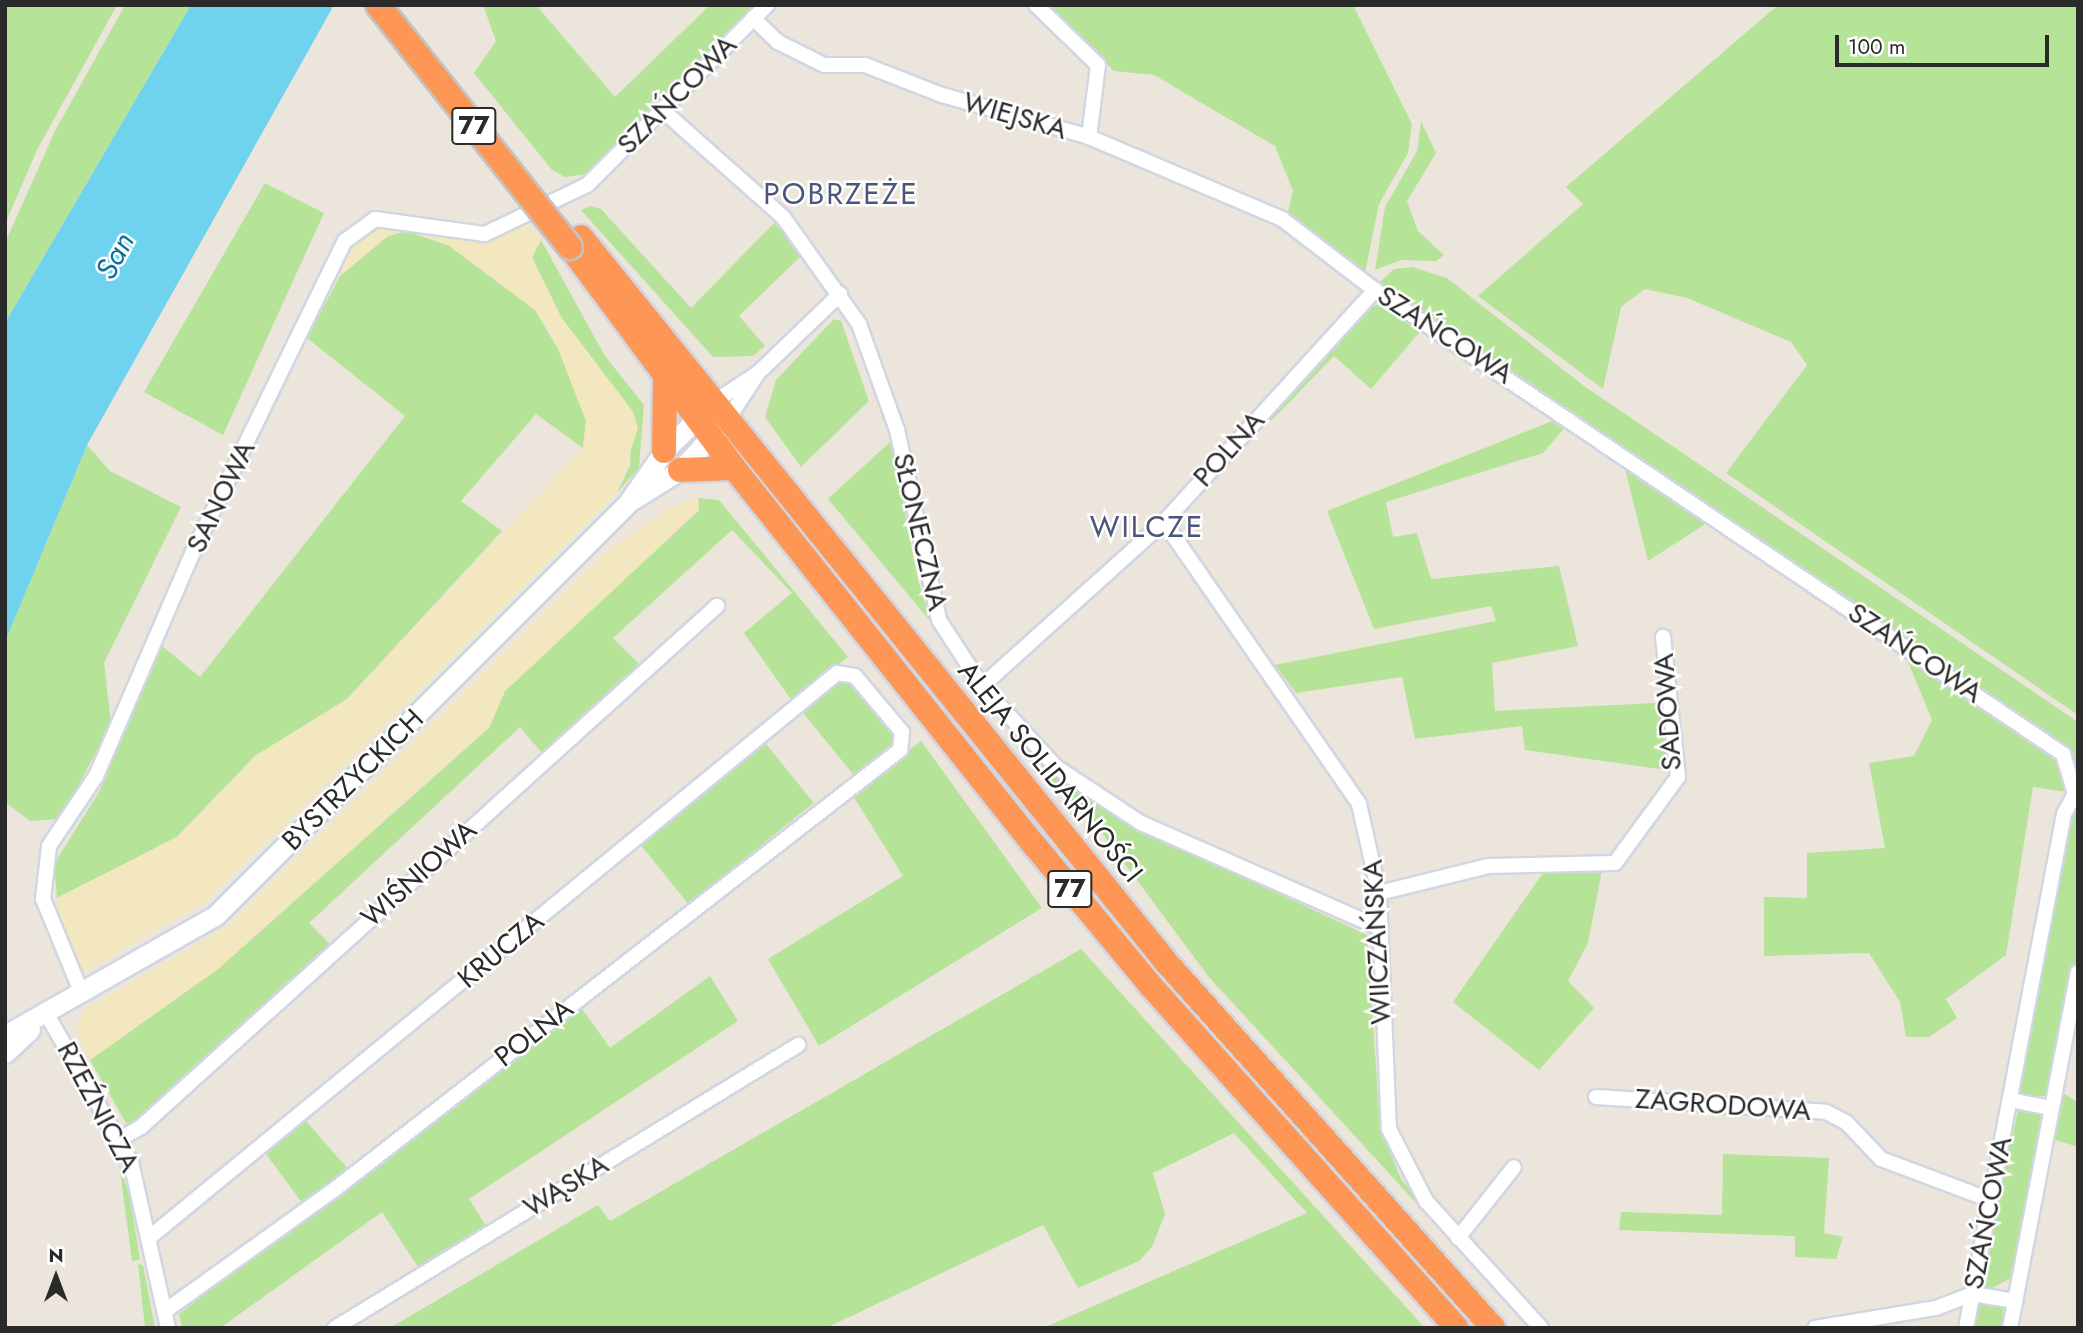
<!DOCTYPE html>
<html>
<head>
<meta charset="utf-8">
<style>
	body { margin:0 }
	#map { position:relative; width:2083px; height:1333px; overflow:hidden; background:#ece5dc; font-family:Jost,sans-serif }
	div>[style] { position:absolute }
	[style*='--x'] { left:calc(var(--x)*1px); top:calc(var(--y)*1px); width:calc(var(--w)*1px); rotate:calc(var(--a)*1deg) }
	.green>* { inset:0; background:#b5e398; transform-origin:0 0 }
	.sand>* { inset:0; background:#f2e7bf }
	.water>* { inset:0; background:#6fd3ef }
	.roads { filter:drop-shadow(2px 0 #d1d6e3) drop-shadow(-2px 0 #d1d6e3) drop-shadow(0 2px #d1d6e3) drop-shadow(0 -2px #d1d6e3) }
	.street>* { height:14px; margin:-7px; padding:0 7px; transform-origin:7px; border-radius:7px; background:#fff }
	.secondary>* { height:19px; margin:-9.5px; padding:0 9.5px; transform-origin:9.5px; border-radius:9.5px; background:#fff }
	.highway>* { height:24px; margin:-12px; padding:0 12px; transform-origin:12px; border-radius:12px; background:#fe9655 }
	.bridges { filter:drop-shadow(2px 0 #c3c3c3) drop-shadow(-2px 0 #c3c3c3) drop-shadow(0 2px #c3c3c3) drop-shadow(0 -2px #c3c3c3) }
	.highway-bridge>* { height:24px; margin:-12px; padding:0 12px; transform-origin:12px; border-radius:12px; background:#fe9655 }
	span { translate:-50% -50%; white-space:nowrap; text-align:center; line-height:1.15; -webkit-text-stroke:5px #fff; paint-order:stroke }
	.shield-label span { padding:2px 5px; background:#fff; border:2px solid; border-radius:5px; -webkit-text-stroke-width:0 }
	.shield-label { font-size:26px; color:#2a2a2a; font-weight:700 }
	.street-label { font-size:28px; color:#2a2a2a }
	.neighbourhood-label { font-size:30px; color:#4a557b; letter-spacing:2px }
	.water-label { font-size:30px; color:#0d719c; font-style:italic }
	.frame { position:absolute; inset:0; border:7px solid #2a2a2a; pointer-events:none }
	.north { position:absolute; left:21px; top:1242px; width:70px; height:70px; -webkit-text-stroke:5px #fff; paint-order:stroke; rotate:0deg; font-size:19px; font-weight:700; line-height:28px; text-align:center; color:#2a2a2a }
	.north::after { content:''; display:block; margin:auto; width:24px; height:32px; background:#2a2a2a; clip-path:polygon(50% 0,100% 100%,50% 72%,0 100%) }
	.scale { position:absolute; left:1835px; top:35px; width:214px; height:32px; box-sizing:border-box; border:4px solid #2a2a2a; border-top:0; padding-left:9px; font-size:21px; line-height:24px; white-space:nowrap; color:#2a2a2a; -webkit-text-stroke:5px #fff; paint-order:stroke }
</style>
</head>
<body>
<div id="map">
	<div class="green">
		<div style="clip-path:polygon(5px 5px,117px 5px,37px 150px,5px 224px)"></div>
		<div style="clip-path:polygon(125px 5px,191px 5px,5px 323px,5px 243px,55px 131px)"></div>
		<div style="clip-path:polygon(483px 5px,536px 5px,615px 97px,710px 5px,761px 5px,586px 174px,565px 177px,552px 170px,474px 73px,496px 41px)"></div>
		<div style="clip-path:polygon(1045px 5px,1353px 5px,1412px 124px,1408px 153px,1379px 204px,1365px 273px,1287px 216px,1293px 191px,1275px 146px,1154px 75px,1114px 71px)"></div>
		<div style="clip-path:polygon(1778px 5px,2078px 5px,2078px 715px,1726px 473px,1807px 365px,1791px 342px,1687px 298px,1645px 289px,1621px 307px,1603px 389px,1478px 296px,1583px 204px,1566px 187px)"></div>
		<div style="clip-path:polygon(1421px 121px,1436px 153px,1407px 201px,1418px 231px,1444px 255px,1436px 261px,1401px 260px,1375px 270px,1385px 207px,1417px 151px)"></div>
		<div style="clip-path:polygon(265px 183px,324px 213px,223px 435px,144px 392px)"></div>
		<div style="clip-path:polygon(590px 206px,601px 209px,691px 308px,774px 223px,803px 254px,739px 316px,765px 346px,753px 356px,713px 357px,581px 210px)"></div>
		<div style="clip-path:polygon(406px 231px,448px 245px,535px 310px,572px 373px,586px 421px,583px 448px,536px 414px,461px 501px,502px 531px,347px 699px,255px 756px,177px 837px,57px 898px,54px 864px,99px 792px,162px 646px,200px 677px,405px 416px,307px 338px,340px 276px,388px 236px)"></div>
		<div style="clip-path:polygon(541px 240px,605px 356px,644px 405px,639px 467px,617px 493px,630px 465px,633px 412px,561px 317px,532px 257px)"></div>
		<div style="clip-path:polygon(1412px 267px,1447px 278px,1584px 386px,2078px 722px,2078px 783px,2067px 754px,1379px 283px,1394px 269px)"></div>
		<div style="clip-path:polygon(1386px 302px,1424px 327px,1371px 389px,1334px 356px,1271px 421px,1266px 417px,1370px 307px)"></div>
		<div style="clip-path:polygon(834px 319px,841px 321px,869px 401px,801px 467px,765px 417px,776px 380px)"></div>
		<div style="clip-path:polygon(1557px 419px,1567px 425px,1543px 453px,1386px 502px,1393px 537px,1417px 533px,1431px 579px,1559px 566px,1578px 646px,1492px 663px,1495px 711px,1656px 703px,1668px 718px,1674px 771px,1525px 750px,1522px 726px,1415px 739px,1402px 677px,1296px 693px,1275px 665px,1496px 621px,1491px 606px,1374px 629px,1327px 511px)"></div>
		<div style="clip-path:polygon(891px 441px,918px 580px,931px 622px,828px 499px)"></div>
		<div style="clip-path:polygon(87px 445px,110px 471px,181px 507px,104px 663px,111px 723px,61px 819px,30px 821px,5px 802px,5px 642px)"></div>
		<div style="clip-path:polygon(1624px 465px,1710px 521px,1648px 561px)"></div>
		<div style="clip-path:polygon(698px 498px,719px 500px,848px 657px,792px 701px,744px 633px,792px 593px,732px 530px,613px 638px,642px 667px,542px 753px,520px 727px,309px 923px,334px 948px,138px 1122px,126px 1123px,90px 1060px,218px 969px,489px 728px,505px 691px,699px 510px)"></div>
		<div style="clip-path:polygon(1904px 652px,2056px 755px,2067px 792px,2033px 787px,2006px 955px,1946px 999px,1957px 1018px,1929px 1037px,1906px 1037px,1900px 1002px,1869px 953px,1764px 956px,1764px 897px,1807px 898px,1807px 853px,1885px 848px,1869px 763px,1914px 756px,1932px 720px)"></div>
		<div style="clip-path:polygon(852px 680px,895px 733px,895px 743px,853px 774px,799px 708px,837px 681px)"></div>
		<div style="left:762px;top:739px;width:82px;height:161px;rotate:51deg"></div>
		<div style="clip-path:polygon(921px 741px,1042px 908px,819px 1046px,768px 959px,903px 876px,852px 794px)"></div>
		<div style="clip-path:polygon(1049px 768px,1135px 826px,1367px 935px,1380px 1127px,1401px 1179px,1452px 1242px,1208px 976px,1096px 825px,1046px 776px)"></div>
		<div style="clip-path:polygon(2078px 802px,2078px 961px,2060px 1053px,2049px 1096px,2016px 1097px,2070px 810px)"></div>
		<div style="clip-path:polygon(1545px 870px,1602px 870px,1588px 943px,1568px 981px,1594px 1008px,1539px 1070px,1453px 1002px)"></div>
		<div style="clip-path:polygon(1081px 949px,1425px 1328px,1043px 1328px,1307px 1213px,1234px 1133px,1153px 1173px,1165px 1214px,1152px 1247px,1139px 1261px,1078px 1288px,1043px 1225px,826px 1328px,390px 1328px,598px 1205px,610px 1221px)"></div>
		<div style="clip-path:polygon(710px 976px,738px 1021px,469px 1199px,488px 1229px,420px 1270px,382px 1212px,220px 1328px,182px 1328px,179px 1314px,580px 1006px,610px 1048px)"></div>
		<div style="clip-path:polygon(2078px 997px,2064px 1094px,2078px 1102px,2078px 1147px,2053px 1139px)"></div>
		<div style="clip-path:polygon(2019px 1107px,2040px 1109px,2045px 1115px,2013px 1277px,1986px 1291px,1978px 1282px)"></div>
		<div style="clip-path:polygon(305px 1120px,349px 1170px,303px 1204px,266px 1154px)"></div>
		<div style="clip-path:polygon(1723px 1154px,1829px 1158px,1824px 1233px,1843px 1237px,1836px 1259px,1795px 1257px,1795px 1236px,1619px 1230px,1621px 1212px,1722px 1215px)"></div>
		<div style="clip-path:polygon(119px 1163px,130px 1198px,140px 1260px,132px 1261px)"></div>
		<div style="clip-path:polygon(138px 1264px,143px 1265px,155px 1328px,145px 1328px)"></div>
		<div style="clip-path:polygon(1979px 1301px,2003px 1308px,2004px 1328px,1970px 1328px)"></div>
	</div>
	<div class="sand">
		<div style="clip-path:polygon(525px 222px,541px 240px,532px 258px,561px 317px,633px 412px,638px 428px,617px 493px,208px 901px,82px 973px,58px 924px,57px 898px,177px 837px,255px 756px,347px 699px,583px 448px,586px 421px,551px 331px,535px 310px,448px 245px,406px 231px,388px 236px,340px 276px,349px 243px,380px 223px,484px 237px)"></div>
		<div style="clip-path:polygon(698px 498px,699px 510px,505px 691px,489px 727px,218px 969px,90px 1060px,77px 1030px,85px 1009px,227px 927px,597px 560px,666px 509px)"></div>
	</div>
	<div class="water">
		<div style="clip-path:polygon(191px 5px,334px 5px,87px 445px,5px 642px,5px 323px)"></div>
	</div>
	<div class="roads">
		<div class="street">
			<div style="--x:1036;--y:5;--w:86;--a:44.1"></div>
			<div style="--x:1098;--y:65;--w:73;--a:97.1"></div>
			<div style="--x:753;--y:18;--w:35;--a:44"></div>
			<div style="--x:778;--y:42;--w:51;--a:26.6"></div>
			<div style="--x:824;--y:65;--w:41;--a:0"></div>
			<div style="--x:865;--y:65;--w:83;--a:21.3"></div>
			<div style="--x:942;--y:95;--w:153;--a:15.9"></div>
			<div style="--x:1089;--y:137;--w:210;--a:23"></div>
			<div style="--x:1282;--y:219;--w:117;--a:37.4"></div>
			<div style="--x:1375;--y:290;--w:830;--a:34"></div>
			<div style="--x:2063;--y:754;--w:42;--a:73.3"></div>
			<div style="--x:2075;--y:794;--w:23;--a:119"></div>
			<div style="--x:2064;--y:814;--w:523;--a:100.79"></div>
			<div style="--x:661;--y:109;--w:163;--a:41.5"></div>
			<div style="--x:783;--y:217;--w:131;--a:54.6"></div>
			<div style="--x:859;--y:324;--w:113;--a:70.3"></div>
			<div style="--x:897;--y:430;--w:195;--a:77.5"></div>
			<div style="--x:939;--y:620;--w:79;--a:56.9"></div>
			<div style="--x:982;--y:686;--w:110;--a:47.6"></div>
			<div style="--x:1056;--y:767;--w:102;--a:33.4"></div>
			<div style="--x:1141;--y:823;--w:257;--a:23.7"></div>
			<div style="--x:717;--y:400;--w:49;--a:-33.4"></div>
			<div style="--x:758;--y:373;--w:114;--a:-43.9"></div>
			<div style="--x:728;--y:419;--w:55;--a:-56.9"></div>
			<div style="--x:1164;--y:522;--w:343;--a:55.3"></div>
			<div style="--x:1359;--y:804;--w:91;--a:77.3"></div>
			<div style="--x:1379;--y:893;--w:236;--a:87.6"></div>
			<div style="--x:1389;--y:1129;--w:81;--a:62.8"></div>
			<div style="--x:1426;--y:1201;--w:171;--a:47.8"></div>
			<div style="--x:982;--y:686;--w:245;--a:-42"></div>
			<div style="--x:1164;--y:522;--w:314;--a:-47.7"></div>
			<div style="--x:1379;--y:893;--w:112;--a:-13.9"></div>
			<div style="--x:1488;--y:866;--w:127;--a:-1.4"></div>
			<div style="--x:1615;--y:863;--w:107;--a:-53.8"></div>
			<div style="--x:1678;--y:777;--w:141;--a:-96.1"></div>
			<div style="--x:82;--y:994;--w:103;--a:-112.3"></div>
			<div style="--x:43;--y:899;--w:53;--a:-83.5"></div>
			<div style="--x:49;--y:846;--w:84;--a:-56.1"></div>
			<div style="--x:96;--y:776;--w:244;--a:-66.6"></div>
			<div style="--x:193;--y:552;--w:346;--a:-64"></div>
			<div style="--x:345;--y:241;--w:37;--a:-36"></div>
			<div style="--x:375;--y:219;--w:111;--a:7.8"></div>
			<div style="--x:485;--y:234;--w:113;--a:-25.7"></div>
			<div style="--x:587;--y:185;--w:255;--a:-45"></div>
			<div style="--x:46;--y:1013;--w:172;--a:60.3"></div>
			<div style="--x:131;--y:1162;--w:170;--a:77.4"></div>
			<div style="--x:1596;--y:1097;--w:230;--a:3.7"></div>
			<div style="--x:1826;--y:1112;--w:22;--a:27"></div>
			<div style="--x:1846;--y:1122;--w:51;--a:46.6"></div>
			<div style="--x:1881;--y:1159;--w:116;--a:20.6"></div>
			<div style="--x:2010;--y:1100;--w:42;--a:11"></div>
			<div style="--x:120;--y:1139;--w:24;--a:-30"></div>
			<div style="--x:141;--y:1127;--w:777;--a:-42.13"></div>
			<div style="--x:150;--y:1237;--w:889;--a:-39.38"></div>
			<div style="--x:837;--y:673;--w:18;--a:9"></div>
			<div style="--x:855;--y:676;--w:73;--a:50"></div>
			<div style="--x:902;--y:732;--w:18;--a:96"></div>
			<div style="--x:900;--y:750;--w:716;--a:142.15"></div>
			<div style="--x:335;--y:1189;--w:209;--a:144.3"></div>
			<div style="--x:1458;--y:1238;--w:90;--a:-51.7"></div>
			<div style="--x:335;--y:1328;--w:543;--a:-31.43"></div>
			<div style="--x:1815;--y:1328;--w:123;--a:-9.4"></div>
			<div style="--x:1936;--y:1308;--w:39;--a:-21"></div>
			<div style="--x:1972;--y:1294;--w:44;--a:9.2"></div>
			<div style="--x:2010;--y:1328;--w:362;--a:-79.2"></div>
		</div>
		<div class="secondary">
			<div style="--x:634;--y:499;--w:54;--a:-32.2"></div>
			<div style="--x:680;--y:470;--w:59;--a:-47.1"></div>
			<div style="--x:5;--y:1035;--w:243;--a:-29.6"></div>
			<div style="--x:216;--y:915;--w:581;--a:-45"></div>
			<div style="--x:627;--y:504;--w:65;--a:-55.1"></div>
			<div style="--x:664;--y:451;--w:59;--a:-44.3"></div>
			<div style="--x:5;--y:1053;--w:34;--a:-43"></div>
		</div>
		<div class="highway">
			<div style="--x:581;--y:237;--w:932;--a:51.1"></div>
			<div style="--x:1166;--y:962;--w:491;--a:48.2"></div>
			<div style="--x:570;--y:247;--w:275;--a:53.4"></div>
			<div style="--x:734;--y:468;--w:485;--a:51.5"></div>
			<div style="--x:1036;--y:847;--w:179;--a:50.4"></div>
			<div style="--x:1150;--y:985;--w:460;--a:48.2"></div>
			<div style="--x:664;--y:451;--w:72;--a:-89.2"></div>
			<div style="--x:680;--y:470;--w:54;--a:-2.1"></div>
		</div>
	</div>
	<div class="bridges">
		<div class="highway-bridge">
			<div style="--x:378;--y:5;--w:309;--a:51.6"></div>
		</div>
	</div>
	<div class="shield-label">
		<span style="left:474px;top:126px">77</span>
		<span style="left:1070px;top:889px">77</span>
	</div>
	<div class="street-label">
		<span style="left:677px;top:95px;rotate:-45deg">SZAŃCOWA</span>
		<span style="left:1015px;top:116px;rotate:16deg">WIEJSKA</span>
		<span style="left:1445px;top:335px;rotate:33deg">SZAŃCOWA</span>
		<span style="left:1229px;top:449px;rotate:-48deg">POLNA</span>
		<span style="left:221px;top:497px;rotate:-64deg">SANOWA</span>
		<span style="left:920px;top:532px;rotate:77deg">SŁONECZNA</span>
		<span style="left:1915px;top:653px;rotate:34deg">SZAŃCOWA</span>
		<span style="left:1668px;top:712px;rotate:-94deg">SADOWA</span>
		<span style="left:1050px;top:772px;rotate:51deg">ALEJA SOLIDARNOŚCI</span>
		<span style="left:353px;top:780px;rotate:-45deg">BYSTRZYCKICH</span>
		<span style="left:419px;top:874px;rotate:-42deg">WIŚNIOWA</span>
		<span style="left:1377px;top:942px;rotate:-93deg">WIICZAŃSKA</span>
		<span style="left:501px;top:950px;rotate:-40deg">KRUCZA</span>
		<span style="left:534px;top:1033px;rotate:-38deg">POLNA</span>
		<span style="left:1723px;top:1105px;rotate:4deg">ZAGRODOWA</span>
		<span style="left:98px;top:1107px;rotate:62deg">RZEŹNICZA</span>
		<span style="left:566px;top:1186px;rotate:-31deg">WĄSKA</span>
		<span style="left:1988px;top:1213px;rotate:-79deg">SZAŃCOWA</span>
	</div>
	<div class="neighbourhood-label">
		<span style="left:841px;top:194px">POBRZEŻE</span>
		<span style="left:1147px;top:527px">WILCZE</span>
	</div>
	<div class="water-label">
		<span style="left:115px;top:256px;rotate:-62deg">San</span>
	</div>
	<div class="frame"></div>
	<div class="north">N</div>
	<div class="scale">100 m</div>
</div>
</body>
</html>
